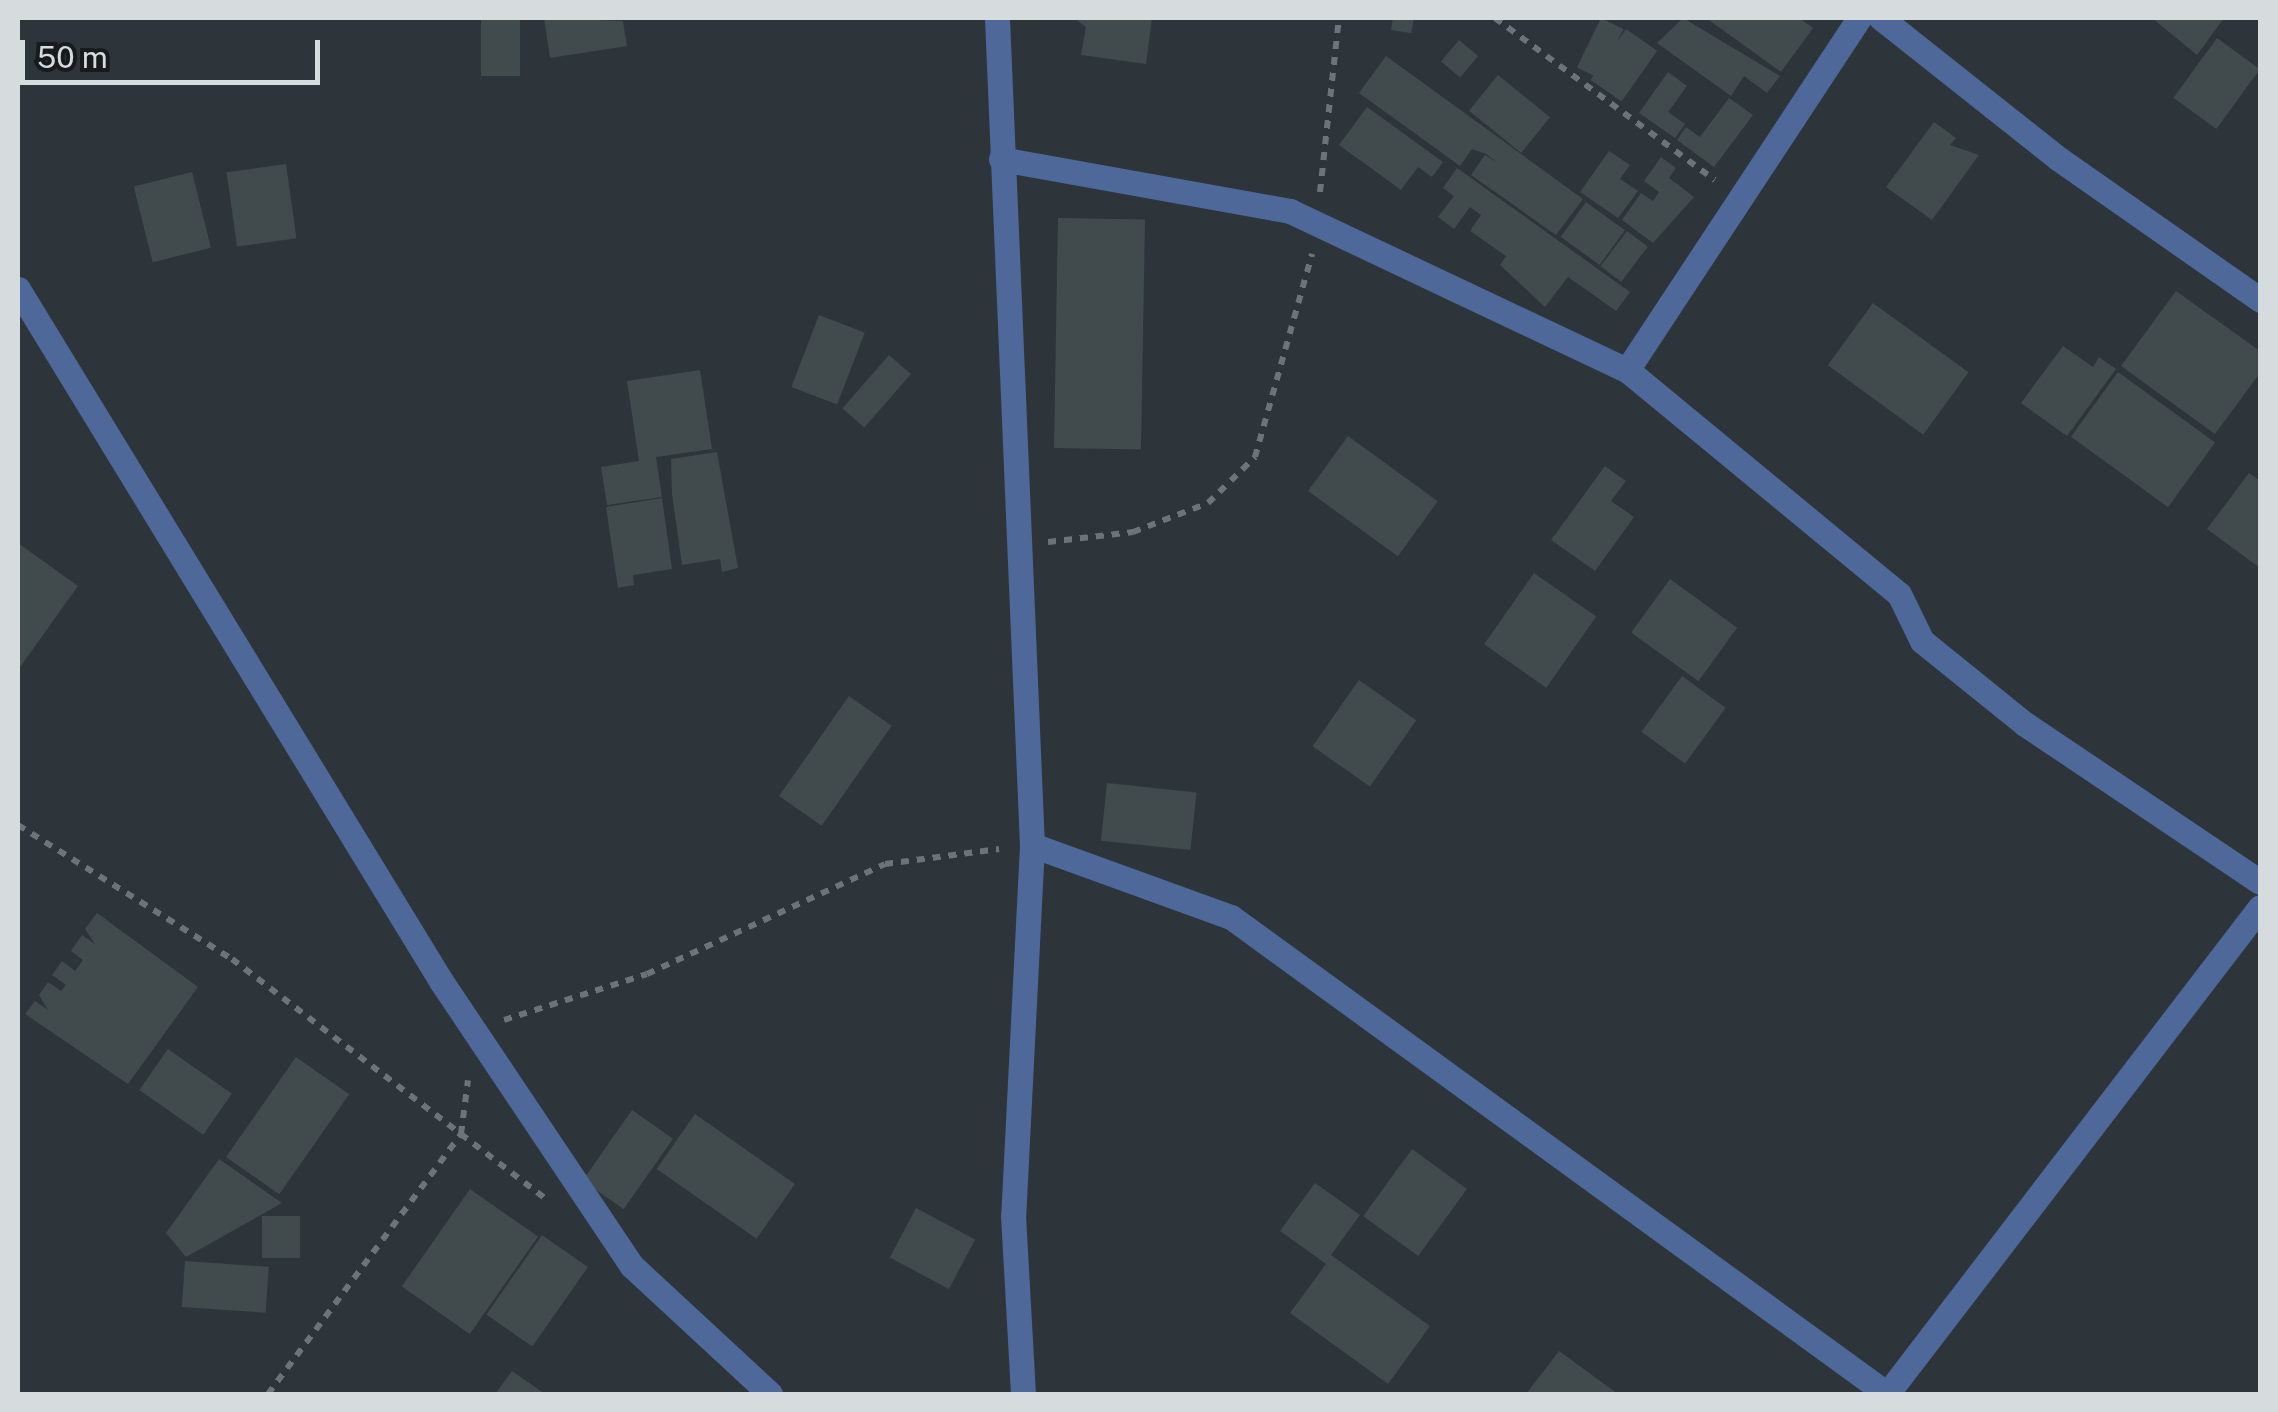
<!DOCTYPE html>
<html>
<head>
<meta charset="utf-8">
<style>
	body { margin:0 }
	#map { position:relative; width:2278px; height:1412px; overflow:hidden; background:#2d343a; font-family:"Public Sans",sans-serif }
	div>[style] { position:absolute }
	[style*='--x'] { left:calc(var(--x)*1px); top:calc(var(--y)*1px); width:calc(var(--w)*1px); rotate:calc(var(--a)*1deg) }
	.building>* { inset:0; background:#414b4e; transform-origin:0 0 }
	.path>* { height:6px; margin-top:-3px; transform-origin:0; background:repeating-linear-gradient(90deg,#6d7378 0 8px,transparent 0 16px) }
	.minor>* { height:25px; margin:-12.5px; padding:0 12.5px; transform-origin:12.5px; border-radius:12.5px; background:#4d6899 }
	span { translate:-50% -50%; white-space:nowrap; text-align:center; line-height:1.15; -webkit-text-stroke:10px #181b1e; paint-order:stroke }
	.frame { position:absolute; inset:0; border:20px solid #d6dbde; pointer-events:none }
	.scale { position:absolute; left:20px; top:40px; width:300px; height:45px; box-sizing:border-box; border:5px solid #d6dbde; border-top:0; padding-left:12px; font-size:30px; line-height:35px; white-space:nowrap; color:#d6dbde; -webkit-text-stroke:8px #181b1e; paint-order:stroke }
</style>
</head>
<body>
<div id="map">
	<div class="building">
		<div style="left:481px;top:18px;width:39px;height:58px"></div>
		<div style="clip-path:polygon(544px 18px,623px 21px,627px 46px,550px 58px)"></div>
		<div style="clip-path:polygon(1074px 18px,1152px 18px,1146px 64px,1081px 55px,1086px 27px)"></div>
		<div style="clip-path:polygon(1393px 18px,1437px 18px,1414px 20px,1411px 33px,1391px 30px)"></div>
		<div style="left:1601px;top:18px;width:25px;height:55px;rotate:26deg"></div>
		<div style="clip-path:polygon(1683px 18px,1780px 76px,1767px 93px,1744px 76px,1731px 96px,1657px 43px)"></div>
		<div style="clip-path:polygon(1706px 18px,1799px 18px,1813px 28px,1781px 72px)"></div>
		<div style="clip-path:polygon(2152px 18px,2224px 18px,2197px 55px)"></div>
		<div style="left:1626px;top:29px;width:38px;height:62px;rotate:35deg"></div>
		<div style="left:2217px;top:38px;width:53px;height:74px;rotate:36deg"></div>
		<div style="left:1459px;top:40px;width:25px;height:28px;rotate:40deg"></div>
		<div style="clip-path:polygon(1386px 56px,1583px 199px,1556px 235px,1471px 175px,1485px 155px,1498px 163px,1486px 154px,1472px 149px,1460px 166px,1359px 93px)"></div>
		<div style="clip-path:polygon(1668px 72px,1687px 86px,1668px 112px,1685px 124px,1675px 138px,1639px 113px)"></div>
		<div style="left:1498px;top:75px;width:67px;height:46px;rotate:39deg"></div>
		<div style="clip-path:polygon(1729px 98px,1753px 115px,1714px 167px,1677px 140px,1686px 127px,1700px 137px)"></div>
		<div style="clip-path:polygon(1367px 107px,1443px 162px,1432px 177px,1418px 167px,1401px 190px,1339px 145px)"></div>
		<div style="clip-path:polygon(1934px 122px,1956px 138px,1950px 145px,1979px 155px,1932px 220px,1886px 187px)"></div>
		<div style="clip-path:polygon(1609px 151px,1630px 165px,1620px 179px,1638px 191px,1618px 218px,1580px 192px)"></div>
		<div style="clip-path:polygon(1661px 157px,1676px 168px,1669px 178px,1694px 197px,1653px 243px,1622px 220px,1641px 193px,1653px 201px,1659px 192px,1644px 181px)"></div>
		<div style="left:286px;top:164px;width:75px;height:60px;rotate:82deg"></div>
		<div style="clip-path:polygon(1457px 168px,1630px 292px,1616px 311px,1568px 277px,1545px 307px,1500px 265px,1506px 256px,1470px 231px,1481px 215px,1470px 207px,1454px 229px,1438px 217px,1454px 196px,1443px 188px)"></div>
		<div style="left:192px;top:172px;width:78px;height:60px;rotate:76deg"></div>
		<div style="left:1586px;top:202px;width:48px;height:43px;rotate:36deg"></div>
		<div style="left:1058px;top:218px;width:87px;height:230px;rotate:1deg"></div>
		<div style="left:1627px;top:231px;width:26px;height:44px;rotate:37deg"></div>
		<div style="clip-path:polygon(2176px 291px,2260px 351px,2260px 373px,2215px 434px,2121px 366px)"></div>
		<div style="left:1873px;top:303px;width:118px;height:77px;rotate:36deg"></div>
		<div style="left:819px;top:315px;width:49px;height:77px;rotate:21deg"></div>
		<div style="clip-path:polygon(2063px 346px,2093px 367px,2099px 357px,2116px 369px,2067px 436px,2021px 403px)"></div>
		<div style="left:889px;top:355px;width:29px;height:71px;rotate:41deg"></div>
		<div style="clip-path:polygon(700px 370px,712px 449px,656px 457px,662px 497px,607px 505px,601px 467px,639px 461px,627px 381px)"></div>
		<div style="left:2118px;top:372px;width:120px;height:80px;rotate:36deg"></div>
		<div style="left:1348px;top:436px;width:111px;height:68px;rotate:36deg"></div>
		<div style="clip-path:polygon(717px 452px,738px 568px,722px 572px,720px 559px,682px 565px,672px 494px,671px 459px)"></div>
		<div style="clip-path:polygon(1605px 466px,1626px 481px,1611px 501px,1634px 517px,1595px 571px,1551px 540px)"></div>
		<div style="clip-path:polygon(2249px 473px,2260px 481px,2260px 568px,2207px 529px)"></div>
		<div style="clip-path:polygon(662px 498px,672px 569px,633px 575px,634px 585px,618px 588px,606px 507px)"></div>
		<div style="clip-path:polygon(18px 543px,78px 586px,18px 670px)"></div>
		<div style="left:1534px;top:573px;width:76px;height:87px;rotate:35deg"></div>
		<div style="left:1670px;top:579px;width:83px;height:66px;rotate:36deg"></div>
		<div style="left:1682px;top:676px;width:54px;height:69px;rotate:36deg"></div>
		<div style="left:1359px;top:680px;width:70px;height:81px;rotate:35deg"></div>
		<div style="left:849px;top:696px;width:52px;height:122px;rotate:35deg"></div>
		<div style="left:1107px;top:783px;width:90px;height:58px;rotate:6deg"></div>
		<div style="clip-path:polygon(97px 913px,198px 987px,128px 1084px,25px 1014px,35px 1001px,48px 1010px,39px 995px,48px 982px,61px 991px,66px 985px,52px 975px,62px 961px,75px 971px,83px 960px,71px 951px,82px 935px,95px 944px,85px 929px)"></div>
		<div style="left:168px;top:1049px;width:78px;height:50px;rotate:35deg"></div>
		<div style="left:296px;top:1057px;width:65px;height:122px;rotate:35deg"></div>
		<div style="left:632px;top:1110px;width:50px;height:86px;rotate:35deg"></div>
		<div style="left:695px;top:1114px;width:122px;height:67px;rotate:35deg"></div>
		<div style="left:1412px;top:1149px;width:68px;height:83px;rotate:36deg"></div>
		<div style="clip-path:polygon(219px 1159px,282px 1203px,186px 1257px,166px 1233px)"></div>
		<div style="clip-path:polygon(1315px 1183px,1360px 1215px,1331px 1255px,1430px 1326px,1388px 1384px,1290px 1313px,1326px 1264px,1280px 1231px)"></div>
		<div style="left:470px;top:1189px;width:83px;height:119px;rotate:35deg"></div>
		<div style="left:916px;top:1208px;width:67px;height:56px;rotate:28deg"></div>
		<div style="left:262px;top:1216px;width:38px;height:42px"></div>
		<div style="left:542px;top:1235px;width:56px;height:97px;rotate:35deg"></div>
		<div style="left:185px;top:1261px;width:84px;height:46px;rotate:4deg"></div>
		<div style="clip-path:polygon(1559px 1351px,1618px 1394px,1526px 1394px)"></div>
		<div style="clip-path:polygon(512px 1371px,545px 1394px,495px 1394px)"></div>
	</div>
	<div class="path">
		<div style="--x:1495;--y:18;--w:273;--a:36.4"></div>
		<div style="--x:1320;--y:192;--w:175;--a:-83.8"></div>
		<div style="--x:1048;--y:542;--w:86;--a:-6.7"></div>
		<div style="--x:1133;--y:532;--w:80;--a:-21.1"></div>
		<div style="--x:1208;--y:503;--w:66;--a:-44.4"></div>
		<div style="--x:1255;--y:457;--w:211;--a:-74.3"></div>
		<div style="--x:18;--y:825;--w:252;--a:32.1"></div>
		<div style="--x:232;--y:959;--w:398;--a:37.4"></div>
		<div style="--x:504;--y:1020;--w:150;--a:-17.8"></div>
		<div style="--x:647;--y:974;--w:262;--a:-24.8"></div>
		<div style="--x:885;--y:864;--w:115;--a:-7.5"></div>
		<div style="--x:268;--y:1394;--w:324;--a:-53.4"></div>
		<div style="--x:461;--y:1134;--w:54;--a:-82.6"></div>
	</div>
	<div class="minor">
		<div style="--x:997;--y:18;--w:828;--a:87.58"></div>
		<div style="--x:1032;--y:845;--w:370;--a:92.9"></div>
		<div style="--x:1013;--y:1215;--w:179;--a:86.8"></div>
		<div style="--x:1881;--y:18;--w:227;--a:38.4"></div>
		<div style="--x:2059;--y:159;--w:246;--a:35"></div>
		<div style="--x:1001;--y:159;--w:294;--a:10.2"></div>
		<div style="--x:1290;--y:211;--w:373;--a:25.3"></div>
		<div style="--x:1627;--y:370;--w:352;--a:39.5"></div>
		<div style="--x:1899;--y:594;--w:52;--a:63.9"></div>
		<div style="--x:1922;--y:641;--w:132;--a:38.9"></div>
		<div style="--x:2025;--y:724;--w:283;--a:33.9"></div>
		<div style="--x:18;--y:289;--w:811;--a:58.56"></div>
		<div style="--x:441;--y:981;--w:343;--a:56.2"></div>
		<div style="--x:632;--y:1266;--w:188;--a:42.8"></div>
		<div style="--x:1627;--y:370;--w:422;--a:-56.6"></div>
		<div style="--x:1032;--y:845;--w:212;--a:19.9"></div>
		<div style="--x:1231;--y:917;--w:811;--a:36.02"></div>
		<div style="--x:1887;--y:1394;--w:613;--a:-52.55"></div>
	</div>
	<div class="frame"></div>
	<div class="scale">50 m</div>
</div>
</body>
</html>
